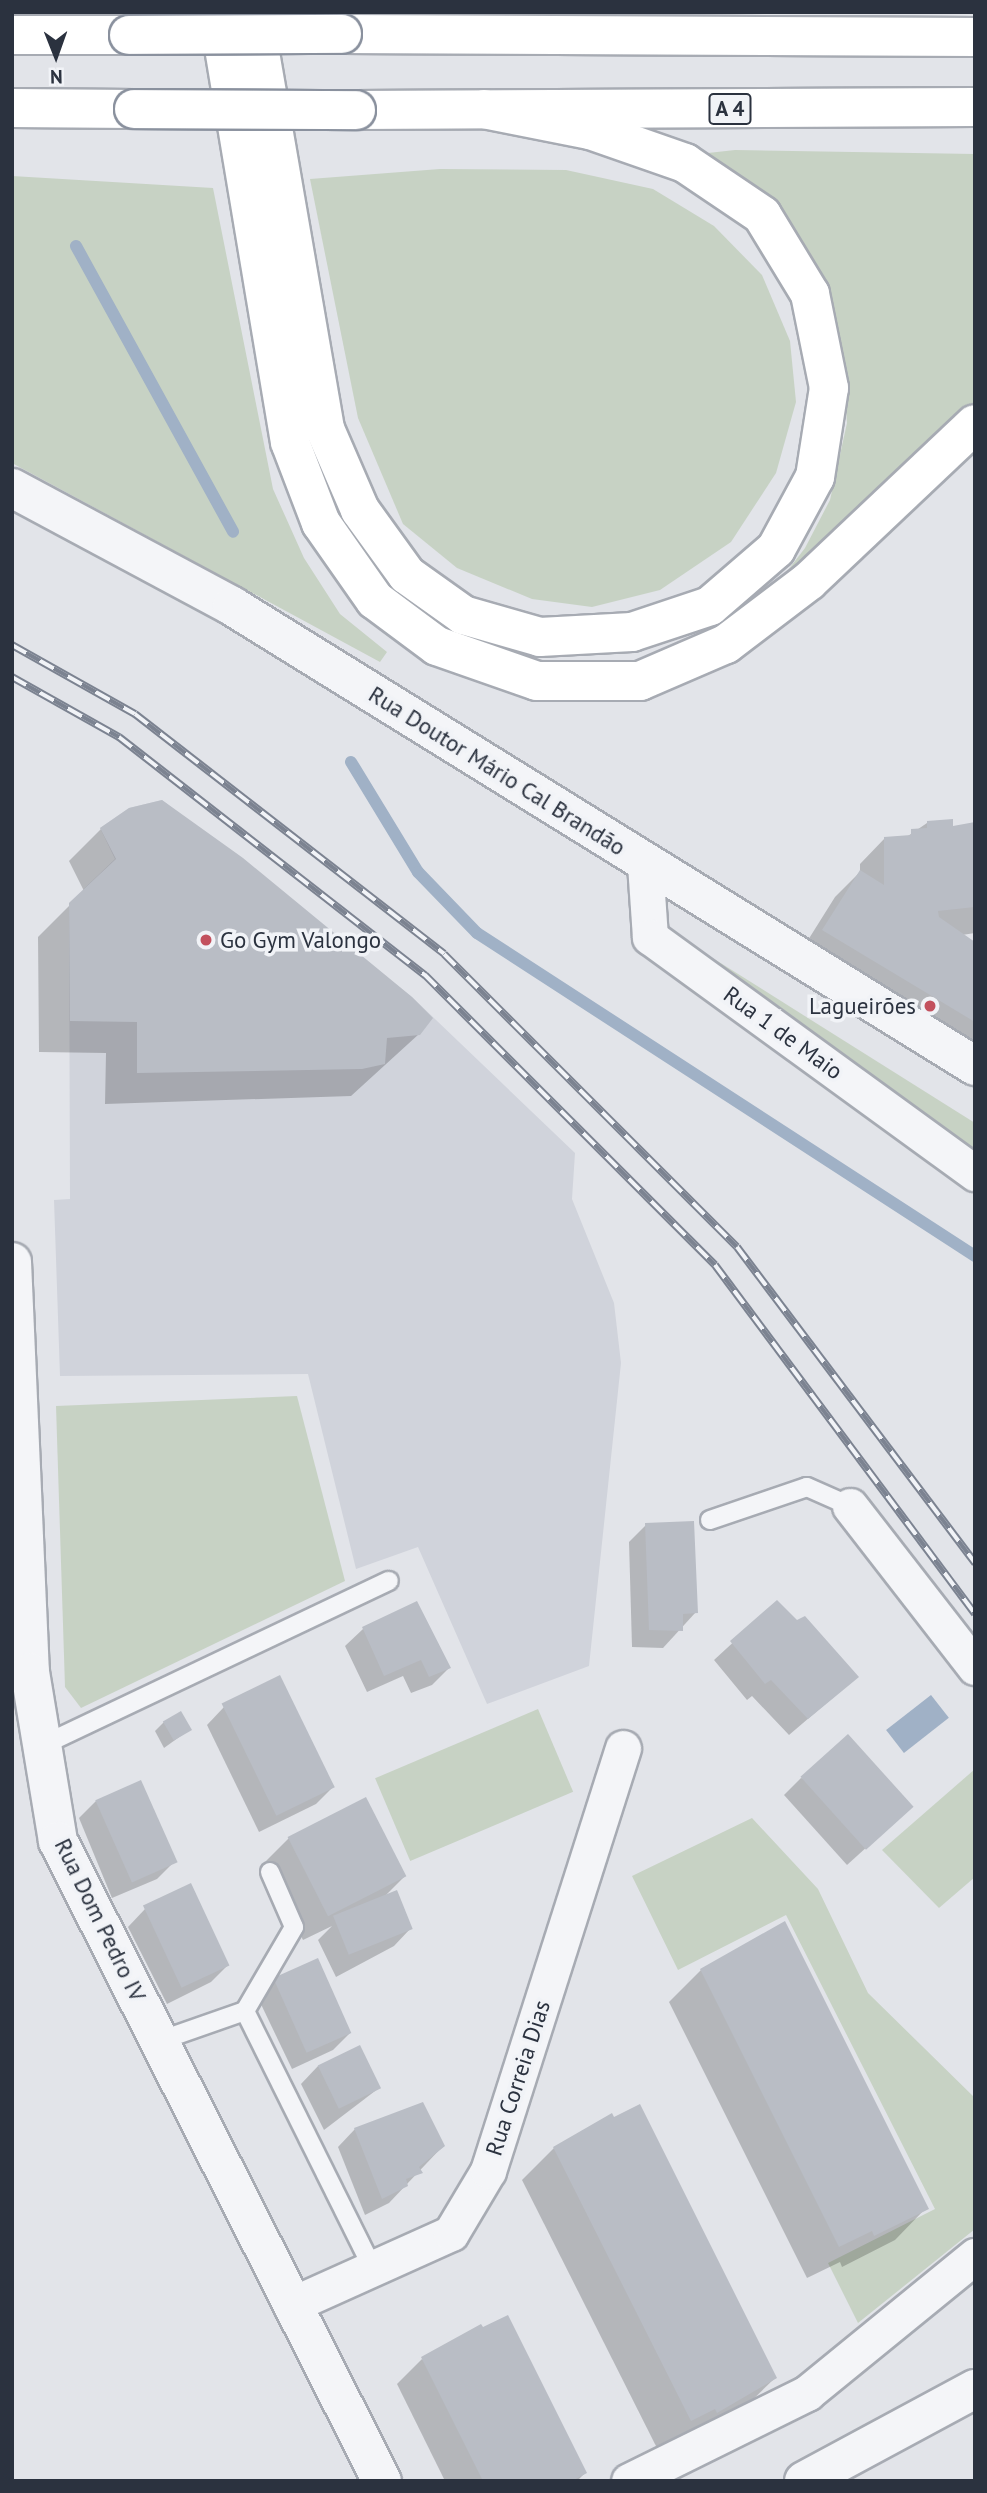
<!DOCTYPE html>
<html>
<head>
<meta charset="utf-8">
<style>
	body { margin:0 }
	#map { position:relative; width:987px; height:2493px; overflow:hidden; background:#e2e4e9; font-family:"PT Sans",sans-serif }
	div>[style] { position:absolute }
	[style*='--x'] { left:calc(var(--x)*1px); top:calc(var(--y)*1px); width:calc(var(--w)*1px); rotate:calc(var(--a)*1deg) }
	.built>* { inset:0; background:#d0d3db }
	.green>* { inset:0; background:#c7d2c4; transform-origin:0 0 }
	.water>* { inset:0; background:#a0b1c6; transform-origin:0 0 }
	.shadow>* { inset:0; background:#0003 }
	.stream>* { height:12px; margin:-6px; padding:0 6px; transform-origin:6px; border-radius:6px; background:#a0b1c6 }
	.building>* { inset:0; background:#b9bdc5; transform-origin:0 0 }
	.roads { filter:drop-shadow(2px 0 #a7abb3) drop-shadow(-2px 0 #a7abb3) drop-shadow(0 2px #a7abb3) drop-shadow(0 -2px #a7abb3) }
	.service>* { height:18px; margin:-9px; padding:0 9px; transform-origin:9px; border-radius:9px; background:#f4f5f8 }
	.minor>* { height:35px; margin:-17.5px; padding:0 17.5px; transform-origin:17.5px; border-radius:17.5px; background:#f4f5f8 }
	.tertiary>* { height:38px; margin:-19px; padding:0 19px; transform-origin:19px; border-radius:19px; background:#f4f5f8 }
	.motorway>* { height:38px; margin:-19px; padding:0 19px; transform-origin:19px; border-radius:19px; background:#fff }
	.rail>* { height:8px; margin-top:-4px; transform-origin:0; background:repeating-linear-gradient(90deg,#f1f3f7 0 16px,#7c8391 0 32px); box-sizing:border-box; border-block:2px solid #7c8391 }
	.bridges { filter:drop-shadow(2px 0 #8a919e) drop-shadow(-2px 0 #8a919e) drop-shadow(0 2px #8a919e) drop-shadow(0 -2px #8a919e) }
	.motorway-bridge>* { height:38px; margin:-19px; padding:0 19px; transform-origin:19px; border-radius:19px; background:#fff }
	.dots>* { width:19px; height:19px; translate:-50% -50%; box-sizing:border-box; border:4px solid #f1f3f7; border-radius:50% }
	span { translate:-50% -50%; white-space:nowrap; text-align:center; line-height:1.15; -webkit-text-stroke:7px #f1f3f7; paint-order:stroke }
	.shield-label span { padding:2px 5px; background:#f1f3f7; border:2px solid; border-radius:5px; -webkit-text-stroke-width:0 }
	.shield-label { font-size:21px; color:#2b323f; font-weight:700 }
	.street-label { font-size:23px; color:#2b323f }
	.poi-label { font-size:23px; color:#2b323f }
	.left { translate:0 -50%; text-align:left }
	.right { translate:-100% -50%; text-align:right }
	.frame { position:absolute; inset:0; border:14px solid #2b323f; pointer-events:none }
	.north { position:absolute; left:21px; top:21px; width:70px; height:70px; -webkit-text-stroke:5px #f1f3f7; paint-order:stroke; rotate:179deg; font-size:19px; font-weight:700; line-height:28px; text-align:center; color:#2b323f }
	.north::after { content:''; display:block; margin:auto; width:24px; height:32px; background:#2b323f; clip-path:polygon(50% 0,100% 100%,50% 72%,0 100%) }
</style>
</head>
<body>
<div id="map">
	<div class="built">
		<div style="clip-path:polygon(162px 800px,412px 997px,575px 1153px,572px 1199px,614px 1303px,621px 1363px,589px 1666px,487px 1704px,418px 1547px,356px 1569px,308px 1374px,60px 1376px,54px 1200px,70px 1199px,69px 903px,115px 859px,100px 828px,129px 808px)"></div>
	</div>
	<div class="green">
		<div style="clip-path:polygon(735px 150px,975px 154px,975px 409px,775px 587px,805px 548px,830px 500px,847px 423px,842px 353px,828px 294px,798px 236px,756px 186px,699px 154px)"></div>
		<div style="clip-path:polygon(440px 169px,566px 170px,653px 189px,714px 226px,762px 275px,790px 341px,796px 402px,776px 473px,731px 542px,660px 590px,592px 607px,532px 599px,457px 568px,403px 524px,358px 418px,310px 179px)"></div>
		<div style="clip-path:polygon(12px 176px,213px 188px,273px 489px,304px 558px,340px 614px,387px 652px,380px 662px,12px 463px)"></div>
		<div style="clip-path:polygon(660px 925px,975px 1123px,975px 1152px)"></div>
		<div style="clip-path:polygon(297px 1396px,345px 1581px,81px 1708px,65px 1687px,56px 1406px)"></div>
		<div style="left:538px;top:1709px;width:90px;height:177px;rotate:67deg"></div>
		<div style="clip-path:polygon(975px 1769px,975px 1877px,939px 1908px,882px 1850px)"></div>
		<div style="clip-path:polygon(752px 1818px,818px 1889px,868px 1993px,975px 2098px,975px 2229px,858px 2323px,828px 2263px,935px 2209px,786px 1915px,678px 1970px,632px 1876px)"></div>
	</div>
	<div class="water">
		<div style="left:931px;top:1695px;width:29px;height:57px;rotate:52deg"></div>
	</div>
	<div class="shadow">
		<div style="clip-path:polygon(927px 823px,952px 828px,975px 824px,975px 933px,962px 935px,975px 944px,975px 1061px,798px 956px,835px 897px,860px 872px,860px 864px,885px 838px,905px 838px)"></div>
		<div style="clip-path:polygon(101px 829px,419px 1034px,351px 1096px,105px 1104px,106px 1053px,39px 1052px,38px 937px,84px 891px,69px 861px)"></div>
		<div style="clip-path:polygon(646px 1525px,696px 1612px,663px 1648px,632px 1647px,629px 1542px)"></div>
		<div style="clip-path:polygon(777px 1602px,857px 1677px,789px 1735px,752px 1696px,747px 1700px,714px 1660px)"></div>
		<div style="clip-path:polygon(416px 1603px,449px 1668px,432px 1685px,411px 1693px,403px 1676px,367px 1692px,345px 1646px,363px 1629px)"></div>
		<div style="clip-path:polygon(224px 1707px,333px 1787px,316px 1804px,259px 1832px,207px 1725px)"></div>
		<div style="clip-path:polygon(164px 1722px,189px 1730px,164px 1748px,155px 1731px)"></div>
		<div style="clip-path:polygon(801px 1778px,911px 1807px,847px 1865px,784px 1795px)"></div>
		<div style="clip-path:polygon(96px 1801px,174px 1862px,157px 1879px,112px 1898px,79px 1818px)"></div>
		<div style="clip-path:polygon(289px 1838px,405px 1876px,382px 1899px,411px 1928px,394px 1946px,336px 1977px,318px 1940px,332px 1926px,303px 1940px,264px 1863px)"></div>
		<div style="clip-path:polygon(145px 1909px,228px 1965px,211px 1982px,167px 2004px,128px 1927px)"></div>
		<div style="clip-path:polygon(701px 1970px,926px 2208px,895px 2240px,842px 2267px,840px 2262px,807px 2278px,669px 2002px)"></div>
		<div style="clip-path:polygon(275px 1981px,350px 2033px,333px 2050px,292px 2069px,258px 1998px)"></div>
		<div style="clip-path:polygon(318px 2066px,379px 2088px,324px 2130px,301px 2084px)"></div>
		<div style="clip-path:polygon(613px 2119px,775px 2378px,743px 2409px,659px 2452px,522px 2180px,554px 2148px)"></div>
		<div style="clip-path:polygon(355px 2129px,443px 2146px,389px 2203px,365px 2215px,338px 2147px)"></div>
		<div style="clip-path:polygon(422px 2359px,585px 2473px,577px 2481px,445px 2481px,397px 2384px)"></div>
	</div>
	<div class="stream">
		<div style="--x:76;--y:246;--w:326;--a:61.2"></div>
		<div style="--x:351;--y:762;--w:129;--a:58.7"></div>
		<div style="--x:418;--y:872;--w:85;--a:46"></div>
		<div style="--x:477;--y:933;--w:594;--a:32.97"></div>
	</div>
	<div class="building">
		<div style="clip-path:polygon(162px 800px,243px 858px,412px 997px,433px 1018px,420px 1035px,387px 1038px,385px 1064px,362px 1069px,137px 1073px,137px 1022px,70px 1021px,69px 903px,116px 859px,100px 828px,129px 808px)"></div>
		<div style="clip-path:polygon(953px 819px,953px 826px,975px 822px,975px 907px,938px 911px,939px 917px,975px 942px,975px 1022px,822px 930px,860px 870px,884px 885px,884px 837px,911px 835px,911px 829px,927px 828px,927px 821px)"></div>
		<div style="clip-path:polygon(694px 1521px,698px 1613px,683px 1614px,683px 1631px,649px 1630px,645px 1523px)"></div>
		<div style="clip-path:polygon(777px 1600px,797px 1620px,805px 1616px,859px 1677px,808px 1719px,771px 1680px,765px 1684px,730px 1641px)"></div>
		<div style="clip-path:polygon(417px 1601px,451px 1668px,429px 1677px,421px 1660px,384px 1676px,362px 1627px)"></div>
		<div style="left:280px;top:1675px;width:125px;height:65px;rotate:64deg"></div>
		<div style="left:181px;top:1711px;width:22px;height:21px;rotate:60deg"></div>
		<div style="left:848px;top:1734px;width:98px;height:64px;rotate:48deg"></div>
		<div style="left:141px;top:1780px;width:90px;height:50px;rotate:66deg"></div>
		<div style="left:366px;top:1797px;width:89px;height:88px;rotate:63deg"></div>
		<div style="left:191px;top:1883px;width:91px;height:53px;rotate:65deg"></div>
		<div style="left:397px;top:1890px;width:42px;height:69px;rotate:68deg"></div>
		<div style="clip-path:polygon(785px 1921px,929px 2209px,874px 2236px,872px 2231px,839px 2247px,700px 1969px)"></div>
		<div style="left:318px;top:1958px;width:82px;height:49px;rotate:66deg"></div>
		<div style="left:360px;top:2045px;width:48px;height:47px;rotate:64deg"></div>
		<div style="clip-path:polygon(423px 2102px,445px 2146px,419px 2167px,423px 2173px,406px 2179px,408px 2186px,382px 2199px,354px 2128px)"></div>
		<div style="clip-path:polygon(640px 2104px,777px 2378px,717px 2413px,715px 2409px,691px 2421px,553px 2147px,612px 2113px,614px 2117px)"></div>
		<div style="clip-path:polygon(508px 2315px,587px 2473px,572px 2481px,483px 2481px,421px 2357px,481px 2324px,483px 2327px)"></div>
	</div>
	<div class="roads">
		<div class="service">
			<div style="--x:710;--y:1520;--w:102;--a:-18.8"></div>
			<div style="--x:807;--y:1487;--w:47;--a:23.8"></div>
			<div style="--x:41;--y:1746;--w:385;--a:-25.4"></div>
			<div style="--x:245;--y:2011;--w:97;--a:-59.7"></div>
			<div style="--x:294;--y:1927;--w:60;--a:-113.6"></div>
			<div style="--x:159;--y:2041;--w:91;--a:-19.2"></div>
			<div style="--x:245;--y:2011;--w:288;--a:63.6"></div>
		</div>
		<div class="minor">
			<div style="--x:645;--y:864;--w:73;--a:86.1"></div>
			<div style="--x:650;--y:937;--w:402;--a:36"></div>
			<div style="--x:850;--y:1506;--w:204;--a:52.2"></div>
			<div style="--x:291;--y:2305;--w:175;--a:-24.2"></div>
			<div style="--x:451;--y:2233;--w:72;--a:-59.2"></div>
			<div style="--x:488;--y:2171;--w:444;--a:-72.3"></div>
			<div style="--x:629;--y:2481;--w:199;--a:-26.3"></div>
			<div style="--x:807;--y:2393;--w:217;--a:-39.2"></div>
		</div>
		<div class="tertiary">
			<div style="--x:12;--y:488;--w:250;--a:28.2"></div>
			<div style="--x:232;--y:606;--w:874;--a:31.76"></div>
			<div style="--x:12;--y:1262;--w:410;--a:87.5"></div>
			<div style="--x:30;--y:1672;--w:171;--a:80.6"></div>
			<div style="--x:58;--y:1841;--w:717;--a:63.15"></div>
			<div style="--x:804;--y:2481;--w:194;--a:-28.3"></div>
		</div>
		<div class="motorway">
			<div style="--x:218;--y:12;--w:436;--a:80.5"></div>
			<div style="--x:290;--y:442;--w:87;--a:69.1"></div>
			<div style="--x:321;--y:523;--w:94;--a:55"></div>
			<div style="--x:375;--y:600;--w:77;--a:36.6"></div>
			<div style="--x:437;--y:646;--w:106;--a:19.3"></div>
			<div style="--x:537;--y:681;--w:103;--a:0"></div>
			<div style="--x:640;--y:681;--w:94;--a:-23.3"></div>
			<div style="--x:726;--y:644;--w:104;--a:-37.2"></div>
			<div style="--x:809;--y:581;--w:228;--a:-43.4"></div>
			<div style="--x:253;--y:12;--w:423;--a:80.2"></div>
			<div style="--x:325;--y:429;--w:88;--a:66.6"></div>
			<div style="--x:360;--y:510;--w:80;--a:54.1"></div>
			<div style="--x:407;--y:575;--w:69;--a:35.5"></div>
			<div style="--x:463;--y:615;--w:80;--a:15.9"></div>
			<div style="--x:540;--y:637;--w:92;--a:-3.1"></div>
			<div style="--x:632;--y:632;--w:82;--a:-18.4"></div>
			<div style="--x:710;--y:606;--w:87;--a:-40.8"></div>
			<div style="--x:776;--y:549;--w:82;--a:-61.6"></div>
			<div style="--x:815;--y:477;--w:90;--a:-81.1"></div>
			<div style="--x:829;--y:388;--w:96;--a:-101.4"></div>
			<div style="--x:810;--y:294;--w:92;--a:-121.3"></div>
			<div style="--x:762;--y:215;--w:93;--a:-146"></div>
			<div style="--x:685;--y:163;--w:101;--a:-160.8"></div>
			<div style="--x:590;--y:130;--w:108;--a:-168.8"></div>
			<div style="--x:342;--y:34;--w:633;--a:0.27"></div>
			<div style="--x:12;--y:35;--w:117;--a:0"></div>
			<div style="--x:12;--y:108;--w:122;--a:0.5"></div>
			<div style="--x:356;--y:110;--w:619;--a:-0.28"></div>
		</div>
	</div>
	<div class="rail">
		<div style="--x:12;--y:645;--w:141;--a:29.3"></div>
		<div style="--x:135;--y:714;--w:391;--a:37.8"></div>
		<div style="--x:444;--y:954;--w:414;--a:45"></div>
		<div style="--x:737;--y:1247;--w:396;--a:53"></div>
		<div style="--x:12;--y:677;--w:123;--a:29.3"></div>
		<div style="--x:119;--y:737;--w:388;--a:37.9"></div>
		<div style="--x:425;--y:975;--w:410;--a:45"></div>
		<div style="--x:715;--y:1265;--w:435;--a:53.3"></div>
	</div>
	<div class="bridges">
		<div class="motorway-bridge">
			<div style="--x:129;--y:35;--w:213;--a:-0.3"></div>
			<div style="--x:134;--y:109;--w:222;--a:0.3"></div>
		</div>
	</div>
	<div class="dots">
		<div style="left:206px;top:940px;background:#c3515e"></div>
		<div style="left:930px;top:1006px;background:#c3515e"></div>
	</div>
	<div class="shield-label">
		<span style="left:730px;top:109px">A 4</span>
	</div>
	<div class="street-label">
		<span style="left:497px;top:771px;rotate:32deg">Rua Doutor Mário Cal Brandão</span>
		<span style="left:783px;top:1033px;rotate:36deg">Rua 1 de Maio</span>
		<span style="left:100px;top:1920px;rotate:64deg">Rua Dom Pedro IV</span>
		<span style="left:518px;top:2078px;rotate:-72deg">Rua Correia Dias</span>
	</div>
	<div class="poi-label">
		<span class="left" style="left:220px;top:940px">Go Gym Valongo</span>
		<span class="right" style="left:916px;top:1006px">Lagueirões</span>
	</div>
	<div class="frame"></div>
	<div class="north">N</div>
</div>
</body>
</html>
